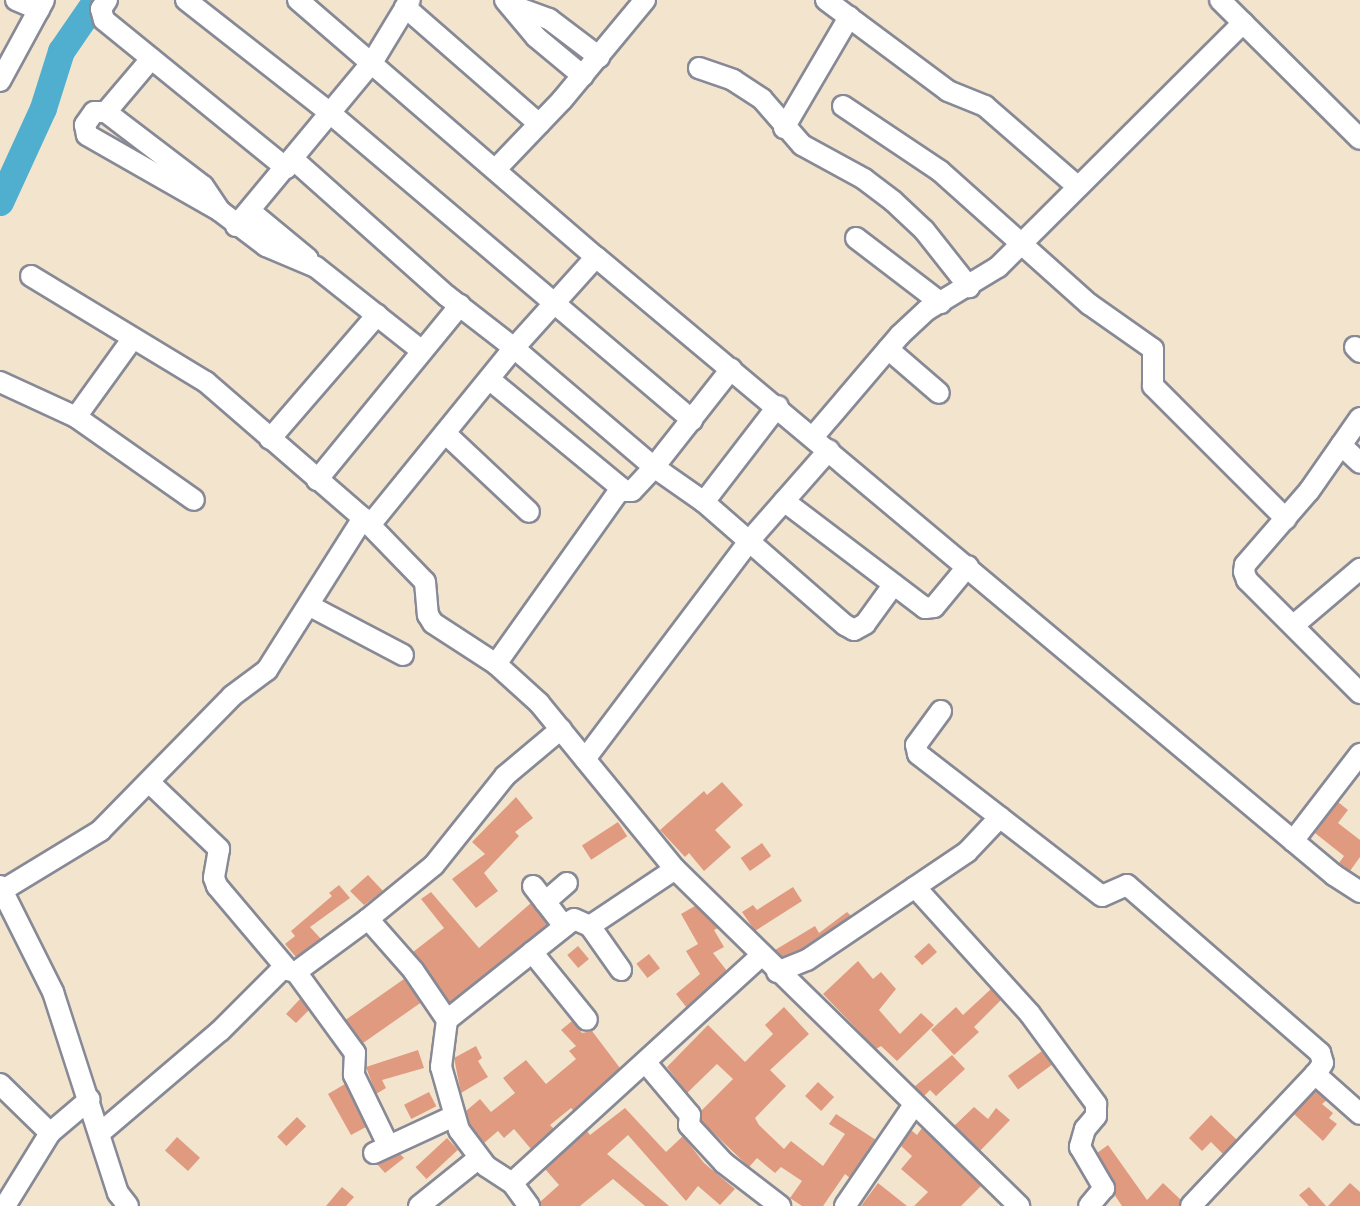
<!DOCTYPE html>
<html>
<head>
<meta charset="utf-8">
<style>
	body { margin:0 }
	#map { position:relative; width:1360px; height:1206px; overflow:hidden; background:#f3e5cd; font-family:Itim,sans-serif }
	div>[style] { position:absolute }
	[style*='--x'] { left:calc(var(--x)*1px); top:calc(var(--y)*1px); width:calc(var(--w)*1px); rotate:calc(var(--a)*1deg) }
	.river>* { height:27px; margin:-13.5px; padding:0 13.5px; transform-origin:13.5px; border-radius:13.5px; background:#50afcf }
	.building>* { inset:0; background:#e09a80; transform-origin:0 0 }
	.roads { filter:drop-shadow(2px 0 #878a96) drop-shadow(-2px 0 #878a96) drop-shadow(0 2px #878a96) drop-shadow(0 -2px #878a96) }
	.minor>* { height:20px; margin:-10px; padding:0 10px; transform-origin:10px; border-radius:10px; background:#fff }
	span { translate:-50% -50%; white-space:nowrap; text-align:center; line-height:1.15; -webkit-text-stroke:4.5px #fdfcf7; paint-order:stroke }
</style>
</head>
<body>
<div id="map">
	<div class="river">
		<div style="--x:0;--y:202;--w:103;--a:-65.4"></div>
		<div style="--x:43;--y:108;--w:60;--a:-72.5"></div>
		<div style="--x:61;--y:51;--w:62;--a:-55.5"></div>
	</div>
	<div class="building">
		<div style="clip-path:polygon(722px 782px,743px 805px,715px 830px,731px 847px,704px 871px,689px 853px,685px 857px,660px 830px,704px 791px,707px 795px)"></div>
		<div style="clip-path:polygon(516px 797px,533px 818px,515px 832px,519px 836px,484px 873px,498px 891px,476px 908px,452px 879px,485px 854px,472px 842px)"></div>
		<div style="clip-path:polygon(1338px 802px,1348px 810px,1338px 823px,1360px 840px,1360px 857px,1350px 871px,1339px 863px,1344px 856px,1315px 833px)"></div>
		<div style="left:618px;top:822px;width:17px;height:43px;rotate:57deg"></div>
		<div style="left:762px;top:843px;width:16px;height:26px;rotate:55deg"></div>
		<div style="clip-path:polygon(368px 875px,383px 891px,364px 905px,350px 891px)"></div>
		<div style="clip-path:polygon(339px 885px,350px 898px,310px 927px,321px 939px,296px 957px,285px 944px,295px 936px,291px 931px,332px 896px,329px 893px)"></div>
		<div style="clip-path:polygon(793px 887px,802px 901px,755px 931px,742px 912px,753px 905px,757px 910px)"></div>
		<div style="clip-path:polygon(431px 892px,479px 948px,531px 903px,548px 925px,450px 1003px,413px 952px,444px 928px,421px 899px)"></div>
		<div style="clip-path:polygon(695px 906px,718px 928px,714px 930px,724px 947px,713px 953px,727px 971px,687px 1008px,676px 994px,700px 974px,686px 951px,698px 944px,681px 914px)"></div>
		<div style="clip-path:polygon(847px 912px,851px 916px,801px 949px,782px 957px,775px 950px,815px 926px,819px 933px)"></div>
		<div style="left:929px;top:943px;width:12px;height:20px;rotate:48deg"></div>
		<div style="left:578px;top:946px;width:17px;height:14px;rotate:50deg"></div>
		<div style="left:649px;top:954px;width:18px;height:16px;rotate:52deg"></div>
		<div style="clip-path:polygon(858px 961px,873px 979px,881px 972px,896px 989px,879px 1010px,900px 1034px,921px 1013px,934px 1025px,897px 1061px,881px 1046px,876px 1049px,823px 994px)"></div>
		<div style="left:404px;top:979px;width:29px;height:72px;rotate:55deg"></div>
		<div style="clip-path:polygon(991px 989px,1001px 1000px,974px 1027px,979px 1032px,954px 1055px,931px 1030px,956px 1007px,963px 1015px)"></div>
		<div style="clip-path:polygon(300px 999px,309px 1010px,296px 1023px,286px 1014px)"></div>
		<div style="clip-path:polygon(784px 1007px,809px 1034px,770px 1070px,786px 1086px,755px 1118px,759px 1125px,784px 1149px,791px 1141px,823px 1166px,845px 1134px,829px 1124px,836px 1114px,876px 1140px,850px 1178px,845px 1174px,823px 1206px,802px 1206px,790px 1198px,802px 1181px,781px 1167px,775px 1173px,757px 1158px,749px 1167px,701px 1121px,701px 1111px,733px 1079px,717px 1064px,687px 1093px,667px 1067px,708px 1025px,745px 1062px,773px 1034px,765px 1025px)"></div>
		<div style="clip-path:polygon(572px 1021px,582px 1033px,592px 1031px,620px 1068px,574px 1111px,571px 1108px,550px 1125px,554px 1129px,531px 1149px,514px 1129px,504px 1138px,498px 1131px,484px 1143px,470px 1125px,466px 1111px,480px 1099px,491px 1112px,515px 1093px,503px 1078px,526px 1060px,546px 1084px,576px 1059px,569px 1051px,576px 1046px,561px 1030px)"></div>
		<div style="clip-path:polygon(476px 1046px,482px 1058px,478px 1061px,488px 1077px,461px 1093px,454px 1058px)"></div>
		<div style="clip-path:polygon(418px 1050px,424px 1068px,382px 1080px,386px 1088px,376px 1094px,366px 1067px)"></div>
		<div style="left:1042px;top:1051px;width:17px;height:42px;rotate:54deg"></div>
		<div style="clip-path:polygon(952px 1055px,965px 1069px,936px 1096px,930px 1090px,924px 1096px,914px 1087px)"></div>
		<div style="left:818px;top:1082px;width:22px;height:19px;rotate:43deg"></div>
		<div style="clip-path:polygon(345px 1084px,366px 1127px,351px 1135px,328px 1094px)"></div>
		<div style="clip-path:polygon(1316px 1091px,1327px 1100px,1322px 1104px,1333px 1113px,1329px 1118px,1337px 1124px,1323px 1141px,1294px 1114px)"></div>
		<div style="left:429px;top:1092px;width:16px;height:28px;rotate:63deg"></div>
		<div style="clip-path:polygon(974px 1107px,988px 1119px,996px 1108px,1010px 1120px,980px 1151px,954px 1126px)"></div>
		<div style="clip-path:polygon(625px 1108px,666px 1152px,683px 1136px,704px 1163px,735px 1189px,720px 1205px,698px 1186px,686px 1201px,628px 1135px,607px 1154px,669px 1206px,645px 1206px,613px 1179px,580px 1206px,541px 1206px,540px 1202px,559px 1185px,545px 1169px,587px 1131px,590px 1135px)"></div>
		<div style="clip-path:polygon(1211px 1115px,1237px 1140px,1223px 1154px,1211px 1142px,1202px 1151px,1189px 1138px)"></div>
		<div style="left:297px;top:1117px;width:13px;height:28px;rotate:45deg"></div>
		<div style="clip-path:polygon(922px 1128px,981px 1186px,961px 1206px,914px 1206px,928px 1192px,901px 1169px,912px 1156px,901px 1146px,911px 1130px,917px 1135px)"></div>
		<div style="left:177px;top:1137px;width:31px;height:18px;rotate:42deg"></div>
		<div style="left:447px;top:1138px;width:16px;height:43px;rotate:47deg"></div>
		<div style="clip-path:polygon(1108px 1145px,1147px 1200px,1163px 1183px,1181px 1200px,1179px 1206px,1122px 1206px,1114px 1194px,1114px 1182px,1097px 1153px)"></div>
		<div style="clip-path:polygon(400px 1154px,404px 1158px,385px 1173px,377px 1164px)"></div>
		<div style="clip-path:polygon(878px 1183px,907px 1206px,861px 1206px)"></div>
		<div style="clip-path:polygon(1350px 1183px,1360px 1192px,1360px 1206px,1328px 1206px)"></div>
		<div style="clip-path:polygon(342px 1187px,354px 1197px,346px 1206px,326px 1206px)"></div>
		<div style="clip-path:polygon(1309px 1187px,1326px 1206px,1309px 1206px,1299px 1195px)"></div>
	</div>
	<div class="roads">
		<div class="minor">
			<div style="--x:16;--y:0;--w:25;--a:23"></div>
			<div style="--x:107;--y:0;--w:11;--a:124"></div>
			<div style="--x:101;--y:9;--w:11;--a:75"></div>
			<div style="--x:104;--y:20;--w:235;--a:39.1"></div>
			<div style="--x:186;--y:0;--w:183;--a:38.1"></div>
			<div style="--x:330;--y:113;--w:475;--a:40.3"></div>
			<div style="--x:298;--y:0;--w:394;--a:40.8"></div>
			<div style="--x:596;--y:257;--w:963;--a:39.94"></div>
			<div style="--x:1334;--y:875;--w:31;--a:33"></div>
			<div style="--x:505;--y:0;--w:48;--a:50"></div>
			<div style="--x:536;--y:37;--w:61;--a:39.7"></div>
			<div style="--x:826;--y:0;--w:152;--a:36.7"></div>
			<div style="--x:948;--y:91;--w:40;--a:22"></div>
			<div style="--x:985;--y:106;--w:122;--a:41"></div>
			<div style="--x:1220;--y:0;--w:197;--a:44.8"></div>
			<div style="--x:513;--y:6;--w:38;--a:20"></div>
			<div style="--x:549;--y:19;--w:63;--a:37.2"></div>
			<div style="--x:405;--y:7;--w:178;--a:41.1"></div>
			<div style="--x:699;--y:68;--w:36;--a:19"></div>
			<div style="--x:733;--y:80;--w:35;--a:33"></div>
			<div style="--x:762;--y:99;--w:61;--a:49"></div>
			<div style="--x:802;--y:145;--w:71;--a:28.7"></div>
			<div style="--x:864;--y:179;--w:36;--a:37"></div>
			<div style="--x:893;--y:201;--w:42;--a:43.1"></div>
			<div style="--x:924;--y:230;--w:73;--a:51.7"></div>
			<div style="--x:0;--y:81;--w:92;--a:-61.5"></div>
			<div style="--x:843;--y:106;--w:117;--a:33.8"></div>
			<div style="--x:940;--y:171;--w:200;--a:41.8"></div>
			<div style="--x:1089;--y:304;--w:78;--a:35.1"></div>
			<div style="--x:1153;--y:349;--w:37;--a:90"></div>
			<div style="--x:1153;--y:386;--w:188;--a:45"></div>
			<div style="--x:106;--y:112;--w:70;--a:-49.7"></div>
			<div style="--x:784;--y:128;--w:129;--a:-59.6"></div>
			<div style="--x:293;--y:159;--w:206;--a:41.7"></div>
			<div style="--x:447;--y:296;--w:85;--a:37.8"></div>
			<div style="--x:514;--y:348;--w:184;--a:40.4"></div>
			<div style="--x:654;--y:467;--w:125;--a:-51.8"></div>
			<div style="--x:496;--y:169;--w:95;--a:-46.3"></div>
			<div style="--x:562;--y:100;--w:130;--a:-50.3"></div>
			<div style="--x:220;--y:211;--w:30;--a:-124"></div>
			<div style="--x:203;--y:186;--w:122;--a:-142.7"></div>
			<div style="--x:106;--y:112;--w:12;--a:180"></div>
			<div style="--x:94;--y:112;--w:16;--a:125"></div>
			<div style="--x:85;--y:125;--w:10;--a:79"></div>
			<div style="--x:87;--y:135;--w:153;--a:29.7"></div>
			<div style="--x:220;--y:211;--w:58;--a:37.3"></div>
			<div style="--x:266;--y:246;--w:54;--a:22.8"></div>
			<div style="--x:316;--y:267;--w:135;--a:38.4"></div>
			<div style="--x:250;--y:211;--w:75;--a:39.6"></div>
			<div style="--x:236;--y:226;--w:214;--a:-50.3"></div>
			<div style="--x:373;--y:61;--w:71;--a:-58.8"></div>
			<div style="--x:856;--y:238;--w:107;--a:37.4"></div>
			<div style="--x:31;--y:276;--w:205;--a:31.2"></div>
			<div style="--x:206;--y:382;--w:208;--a:40.9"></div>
			<div style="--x:363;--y:518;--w:89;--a:45.9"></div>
			<div style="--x:425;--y:582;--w:33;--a:85"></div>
			<div style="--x:428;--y:615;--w:9;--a:58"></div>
			<div style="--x:433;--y:623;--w:75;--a:33.1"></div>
			<div style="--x:496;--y:664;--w:58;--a:42.2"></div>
			<div style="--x:539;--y:703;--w:215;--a:50.7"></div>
			<div style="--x:675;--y:869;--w:482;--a:44.4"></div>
			<div style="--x:1355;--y:347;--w:7;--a:45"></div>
			<div style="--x:888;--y:349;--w:67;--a:40.8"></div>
			<div style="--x:489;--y:379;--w:176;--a:39.5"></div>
			<div style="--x:625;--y:491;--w:7;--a:0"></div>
			<div style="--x:632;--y:491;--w:33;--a:-47"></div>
			<div style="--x:654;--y:467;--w:61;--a:35"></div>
			<div style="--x:704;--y:502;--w:187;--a:41.1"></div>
			<div style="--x:845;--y:625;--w:10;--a:29"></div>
			<div style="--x:854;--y:630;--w:13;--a:-29"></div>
			<div style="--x:865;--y:624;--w:49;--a:-54.1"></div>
			<div style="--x:0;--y:382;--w:84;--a:24.7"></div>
			<div style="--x:76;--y:417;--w:97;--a:-54.2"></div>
			<div style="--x:76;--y:417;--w:144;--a:35.1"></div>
			<div style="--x:1360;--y:418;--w:89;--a:124.9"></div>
			<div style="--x:1309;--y:491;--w:98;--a:130.9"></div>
			<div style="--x:1245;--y:565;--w:7;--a:98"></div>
			<div style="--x:1244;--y:572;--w:9;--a:69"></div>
			<div style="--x:1247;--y:580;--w:160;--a:45"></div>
			<div style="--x:445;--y:433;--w:115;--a:43.2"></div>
			<div style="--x:813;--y:437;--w:134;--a:-49.5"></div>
			<div style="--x:900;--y:335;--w:37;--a:-43"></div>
			<div style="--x:927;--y:310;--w:83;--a:-31.2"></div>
			<div style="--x:998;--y:267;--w:346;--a:-44.9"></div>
			<div style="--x:270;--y:439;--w:164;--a:-49.2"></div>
			<div style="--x:1341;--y:445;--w:26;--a:43"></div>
			<div style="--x:317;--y:480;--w:226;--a:-50.7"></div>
			<div style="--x:784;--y:501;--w:177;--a:37.2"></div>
			<div style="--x:925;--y:608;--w:9;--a:-6"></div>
			<div style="--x:934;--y:607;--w:53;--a:-50.3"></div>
			<div style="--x:704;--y:502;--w:121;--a:-52.4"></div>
			<div style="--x:370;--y:525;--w:228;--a:-50.9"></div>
			<div style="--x:514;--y:348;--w:122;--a:-48"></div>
			<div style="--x:310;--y:606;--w:105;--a:27.8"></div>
			<div style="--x:1294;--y:625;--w:87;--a:-40.3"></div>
			<div style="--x:496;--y:664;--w:216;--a:-54.6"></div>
			<div style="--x:941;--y:711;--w:42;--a:126.3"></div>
			<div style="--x:916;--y:745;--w:9;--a:77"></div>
			<div style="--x:918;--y:754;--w:232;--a:37.7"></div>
			<div style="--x:1102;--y:896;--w:27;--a:-24"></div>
			<div style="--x:1127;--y:885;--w:256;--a:41"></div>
			<div style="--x:1320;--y:1053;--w:10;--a:73"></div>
			<div style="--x:1323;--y:1063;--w:9;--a:122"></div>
			<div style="--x:1318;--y:1071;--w:185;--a:133.3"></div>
			<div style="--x:585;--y:759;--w:273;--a:-53"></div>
			<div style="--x:749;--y:541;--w:121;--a:-48.7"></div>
			<div style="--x:149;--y:782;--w:97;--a:43.7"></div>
			<div style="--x:219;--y:849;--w:29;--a:100"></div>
			<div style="--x:214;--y:878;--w:9;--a:69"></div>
			<div style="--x:217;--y:886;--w:110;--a:49.8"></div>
			<div style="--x:288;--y:970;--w:8;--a:14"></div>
			<div style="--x:296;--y:972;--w:89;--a:-36.4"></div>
			<div style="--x:1293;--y:841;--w:110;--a:-52.4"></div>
			<div style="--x:0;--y:886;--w:119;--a:63.4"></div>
			<div style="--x:53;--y:992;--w:211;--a:72.1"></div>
			<div style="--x:118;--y:1193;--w:16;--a:52"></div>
			<div style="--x:533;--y:886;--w:51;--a:52.2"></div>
			<div style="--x:915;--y:887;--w:171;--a:47.8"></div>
			<div style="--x:1030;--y:1014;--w:112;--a:53.7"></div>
			<div style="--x:1096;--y:1104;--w:12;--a:90"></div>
			<div style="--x:1096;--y:1116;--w:17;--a:130"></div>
			<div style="--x:1085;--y:1129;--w:19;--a:106"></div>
			<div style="--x:1080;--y:1147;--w:48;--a:59.7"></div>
			<div style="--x:1104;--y:1188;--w:23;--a:130"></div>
			<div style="--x:3;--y:890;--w:114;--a:-31.3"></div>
			<div style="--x:100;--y:831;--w:189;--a:-45.6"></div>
			<div style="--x:232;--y:696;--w:44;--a:-36.6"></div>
			<div style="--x:267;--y:670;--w:180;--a:-57.7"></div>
			<div style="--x:545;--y:902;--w:29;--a:-41"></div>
			<div style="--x:532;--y:952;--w:87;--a:51"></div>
			<div style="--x:621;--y:970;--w:54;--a:-125.2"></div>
			<div style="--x:590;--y:926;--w:102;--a:-33.8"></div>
			<div style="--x:296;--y:972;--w:100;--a:53.9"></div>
			<div style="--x:355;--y:1053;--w:22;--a:93"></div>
			<div style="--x:354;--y:1075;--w:78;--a:64.1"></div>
			<div style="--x:777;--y:972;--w:32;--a:-22"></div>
			<div style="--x:807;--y:960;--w:193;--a:-34"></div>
			<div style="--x:967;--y:852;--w:48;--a:-46.7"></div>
			<div style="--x:447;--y:1020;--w:162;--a:-38.5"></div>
			<div style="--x:574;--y:919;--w:17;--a:24"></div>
			<div style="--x:646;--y:1063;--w:68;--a:49.8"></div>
			<div style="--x:690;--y:1115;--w:10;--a:96"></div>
			<div style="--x:689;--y:1125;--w:52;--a:47.4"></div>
			<div style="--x:724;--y:1163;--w:71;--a:37.5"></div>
			<div style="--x:1315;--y:1074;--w:60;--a:41.6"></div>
			<div style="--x:0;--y:1084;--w:70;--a:44.4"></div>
			<div style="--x:50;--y:1133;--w:86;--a:121.7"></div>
			<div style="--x:50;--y:1133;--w:52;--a:-40.4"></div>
			<div style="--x:100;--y:1133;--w:157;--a:-40.4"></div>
			<div style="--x:220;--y:1031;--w:91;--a:-45"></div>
			<div style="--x:374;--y:1153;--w:86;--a:-24.8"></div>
			<div style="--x:512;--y:1183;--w:337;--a:-42.4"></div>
			<div style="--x:419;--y:1206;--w:77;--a:-38.7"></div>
			<div style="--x:529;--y:1206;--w:29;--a:-126"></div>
			<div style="--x:512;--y:1183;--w:31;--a:-147"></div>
			<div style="--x:486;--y:1166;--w:45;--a:-126.9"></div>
			<div style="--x:459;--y:1130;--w:66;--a:-105.9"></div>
			<div style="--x:441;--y:1067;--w:47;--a:-82.7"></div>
			<div style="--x:447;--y:1020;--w:60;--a:-124.2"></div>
			<div style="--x:413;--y:970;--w:68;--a:-131.4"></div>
			<div style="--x:368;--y:919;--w:85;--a:-39.3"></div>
			<div style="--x:434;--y:865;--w:114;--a:-51.4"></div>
			<div style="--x:505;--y:776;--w:73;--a:-40"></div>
			<div style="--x:845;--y:1206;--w:122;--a:-55.7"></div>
		</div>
	</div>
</div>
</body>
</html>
